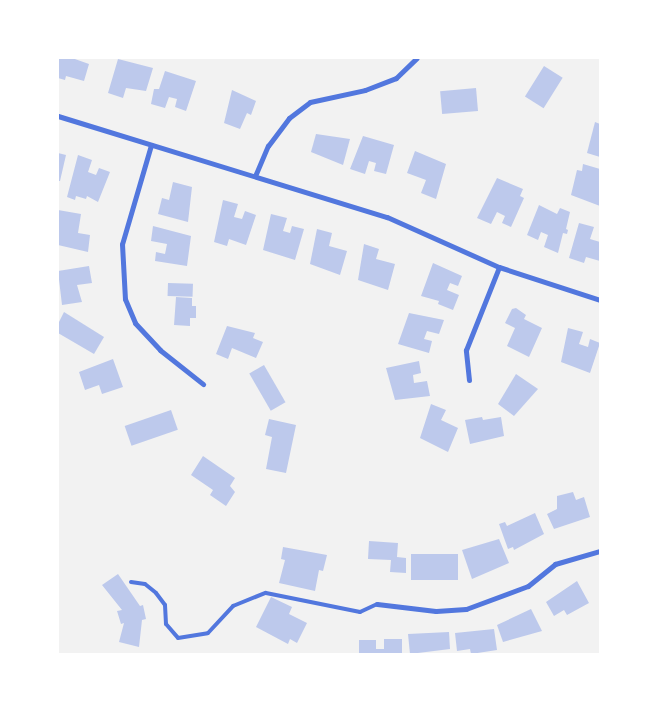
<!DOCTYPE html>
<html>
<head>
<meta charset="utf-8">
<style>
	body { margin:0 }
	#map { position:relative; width:658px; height:712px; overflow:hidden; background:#f2f2f2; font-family:"Golos Text",sans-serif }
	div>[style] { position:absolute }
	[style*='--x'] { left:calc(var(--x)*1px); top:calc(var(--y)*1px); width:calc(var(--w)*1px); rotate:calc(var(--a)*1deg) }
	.building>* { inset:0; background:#bdc9ec; transform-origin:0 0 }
	.service>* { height:4px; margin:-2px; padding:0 2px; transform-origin:2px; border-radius:2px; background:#5277de }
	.minor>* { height:5px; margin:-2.5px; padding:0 2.5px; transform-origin:2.5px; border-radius:2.5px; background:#5277de }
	span { translate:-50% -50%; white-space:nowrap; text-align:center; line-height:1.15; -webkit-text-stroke:4.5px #fff; paint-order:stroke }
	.frame { position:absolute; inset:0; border:59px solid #fff; pointer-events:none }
</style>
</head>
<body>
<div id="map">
	<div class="building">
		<div style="clip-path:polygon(58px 58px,72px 58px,89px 64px,84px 81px,66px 76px,65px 80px,58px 78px)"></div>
		<div style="clip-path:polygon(118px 59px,153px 68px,146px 91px,126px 88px,123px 98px,108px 93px)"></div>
		<div style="left:544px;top:66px;width:22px;height:36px;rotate:32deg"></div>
		<div style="clip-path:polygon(165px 71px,196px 81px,186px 111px,175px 107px,177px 99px,169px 97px,165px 108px,151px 104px,154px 89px,159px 89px)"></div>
		<div style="left:476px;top:88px;width:23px;height:36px;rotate:85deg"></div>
		<div style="clip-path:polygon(232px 90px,256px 101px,251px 115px,247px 113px,240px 129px,224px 123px)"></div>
		<div style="clip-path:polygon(595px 122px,600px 124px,600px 157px,587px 153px)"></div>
		<div style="clip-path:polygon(316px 134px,350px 139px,343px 165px,311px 152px)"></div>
		<div style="clip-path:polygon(363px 136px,394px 145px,386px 174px,374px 171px,376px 163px,369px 161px,365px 174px,350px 169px)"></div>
		<div style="clip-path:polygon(415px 151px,446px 164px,436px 199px,421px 193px,426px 180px,407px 173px)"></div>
		<div style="clip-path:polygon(58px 153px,66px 155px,60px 181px,58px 181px)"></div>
		<div style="clip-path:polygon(78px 155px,92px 160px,88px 172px,96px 175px,99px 168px,110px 172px,98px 202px,87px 196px,86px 199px,76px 196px,75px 200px,67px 197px)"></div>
		<div style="clip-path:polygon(583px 164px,600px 169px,600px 206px,571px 195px,577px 170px,582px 171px)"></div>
		<div style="clip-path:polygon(497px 178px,523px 189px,520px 196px,524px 198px,511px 227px,502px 223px,505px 216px,497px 212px,491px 224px,477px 218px)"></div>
		<div style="clip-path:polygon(173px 182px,192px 187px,188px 222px,158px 214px,162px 198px,169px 200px)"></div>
		<div style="clip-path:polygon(223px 200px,238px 204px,234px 217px,242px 219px,245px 211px,256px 215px,246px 245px,229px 239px,227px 246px,214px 242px)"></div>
		<div style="clip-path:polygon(539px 205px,557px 214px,560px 208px,570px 212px,566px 229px,568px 230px,567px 234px,563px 233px,558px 253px,544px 247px,548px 235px,541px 232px,538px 240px,527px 235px)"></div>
		<div style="clip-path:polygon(58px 210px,81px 214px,78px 233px,90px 235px,88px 252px,58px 245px)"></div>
		<div style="clip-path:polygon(271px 214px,287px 218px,283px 231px,290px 233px,292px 226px,304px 229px,295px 260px,263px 250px)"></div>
		<div style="clip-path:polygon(579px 223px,594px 227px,590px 239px,600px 242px,600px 261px,586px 257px,584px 263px,569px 258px)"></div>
		<div style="clip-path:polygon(153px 226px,191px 236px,187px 266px,155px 261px,156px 252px,165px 254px,167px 244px,151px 241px)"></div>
		<div style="clip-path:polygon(317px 229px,332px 233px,329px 246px,347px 251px,340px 275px,310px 264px)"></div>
		<div style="clip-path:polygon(364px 244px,379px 249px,376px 259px,395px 264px,388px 290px,358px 280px)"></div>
		<div style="clip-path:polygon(433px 263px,462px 276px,458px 286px,450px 283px,447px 290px,459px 295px,453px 310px,438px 304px,439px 301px,421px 296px)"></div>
		<div style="clip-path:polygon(89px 266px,92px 283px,77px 285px,82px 302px,62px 305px,58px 271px)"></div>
		<div style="left:168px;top:283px;width:25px;height:13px;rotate:2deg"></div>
		<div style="clip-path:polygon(176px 297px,192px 298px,192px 306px,196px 306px,196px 318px,190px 318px,190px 326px,174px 325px)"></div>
		<div style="clip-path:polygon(516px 308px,526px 315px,524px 319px,542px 328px,529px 357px,507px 346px,515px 328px,505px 323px,512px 309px)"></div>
		<div style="clip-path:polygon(64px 312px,104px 337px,94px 354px,58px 333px,58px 324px)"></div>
		<div style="clip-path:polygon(409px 313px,444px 320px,439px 334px,427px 331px,424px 339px,432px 341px,429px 353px,398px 344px)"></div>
		<div style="clip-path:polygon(227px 326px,255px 333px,253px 338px,263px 342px,256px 358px,232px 348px,228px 359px,216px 354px)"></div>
		<div style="clip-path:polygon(568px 328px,583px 332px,579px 344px,588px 347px,590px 339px,600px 343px,590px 373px,561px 362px)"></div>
		<div style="clip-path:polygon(113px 359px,123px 387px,102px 394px,99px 385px,85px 390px,79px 372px)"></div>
		<div style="clip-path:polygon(419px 361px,421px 373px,413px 375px,414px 383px,427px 381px,430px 396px,395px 400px,386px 368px)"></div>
		<div style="left:264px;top:365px;width:43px;height:17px;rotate:60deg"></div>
		<div style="clip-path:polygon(516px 374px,538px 389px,514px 416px,498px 404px)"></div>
		<div style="clip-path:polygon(431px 404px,446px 410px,441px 420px,458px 428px,448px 452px,420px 438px)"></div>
		<div style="left:171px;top:410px;width:21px;height:49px;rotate:71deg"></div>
		<div style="clip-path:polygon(482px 417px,483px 420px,501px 417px,504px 436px,470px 444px,465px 420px)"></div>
		<div style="clip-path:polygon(269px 419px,296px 425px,286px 473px,266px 469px,272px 437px,265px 435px)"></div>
		<div style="clip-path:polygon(203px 456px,235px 478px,230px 486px,235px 492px,226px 506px,210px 495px,213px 490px,191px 475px)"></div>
		<div style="clip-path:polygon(573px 492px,576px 500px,584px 497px,590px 517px,554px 529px,547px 514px,557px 509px,557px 496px)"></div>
		<div style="clip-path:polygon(535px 513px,544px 534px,514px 550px,513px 547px,508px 549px,499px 524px,505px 522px,507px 526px)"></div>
		<div style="clip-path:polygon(499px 539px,509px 563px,472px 579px,462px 550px)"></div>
		<div style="clip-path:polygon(369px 541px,398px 543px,397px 557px,406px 558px,406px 573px,390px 572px,391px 560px,368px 559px)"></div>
		<div style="clip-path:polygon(283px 547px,327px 555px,323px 571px,319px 570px,315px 591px,279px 583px,285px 560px,281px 559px)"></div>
		<div style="left:458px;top:554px;width:26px;height:47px;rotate:90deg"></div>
		<div style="clip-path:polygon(118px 574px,140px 606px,143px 605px,146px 619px,142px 620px,139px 647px,119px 642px,124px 623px,121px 624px,117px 611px,122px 610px,102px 585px)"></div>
		<div style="clip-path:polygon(577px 581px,589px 603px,567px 615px,564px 610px,554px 616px,546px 602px)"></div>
		<div style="clip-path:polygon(271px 597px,292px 607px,289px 614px,307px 623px,297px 643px,290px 639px,288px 644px,256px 627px)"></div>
		<div style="clip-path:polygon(531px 609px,542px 631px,503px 642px,497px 625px)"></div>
		<div style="clip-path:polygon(494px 629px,497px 650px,471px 654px,470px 649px,457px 651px,455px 633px)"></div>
		<div style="clip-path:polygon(449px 632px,450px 649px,410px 654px,408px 634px)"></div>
		<div style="clip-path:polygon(384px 639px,402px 639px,402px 654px,359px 654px,359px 640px,376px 640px,376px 649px,384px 649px)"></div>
	</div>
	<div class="service">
		<div style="--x:131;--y:582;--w:14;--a:8"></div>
		<div style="--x:145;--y:584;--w:14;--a:39"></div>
		<div style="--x:156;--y:593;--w:15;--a:53"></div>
		<div style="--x:165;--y:605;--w:19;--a:87"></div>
		<div style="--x:166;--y:624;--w:18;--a:49"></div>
		<div style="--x:178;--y:638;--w:30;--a:-9"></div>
		<div style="--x:208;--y:633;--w:37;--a:-47"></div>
		<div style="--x:233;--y:606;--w:35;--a:-22"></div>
		<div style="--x:266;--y:593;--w:96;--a:11.4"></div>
		<div style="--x:360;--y:612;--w:19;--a:-25"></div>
	</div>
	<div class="minor">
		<div style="--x:58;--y:116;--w:344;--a:17.1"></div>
		<div style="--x:387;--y:217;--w:123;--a:24.1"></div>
		<div style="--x:499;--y:267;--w:106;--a:18.1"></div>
		<div style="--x:151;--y:145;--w:103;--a:106.3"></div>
		<div style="--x:122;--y:244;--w:55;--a:86.9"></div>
		<div style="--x:125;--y:299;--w:26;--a:67"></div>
		<div style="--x:135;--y:323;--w:37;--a:47"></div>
		<div style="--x:160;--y:350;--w:55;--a:38.3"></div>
		<div style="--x:255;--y:176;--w:33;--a:-67"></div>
		<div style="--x:268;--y:146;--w:35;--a:-53"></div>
		<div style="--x:289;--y:118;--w:26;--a:-37"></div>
		<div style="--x:310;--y:102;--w:56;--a:-12.3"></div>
		<div style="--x:365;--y:90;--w:33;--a:-21"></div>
		<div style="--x:396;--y:78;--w:29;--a:-44"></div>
		<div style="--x:469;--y:380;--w:30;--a:-96"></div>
		<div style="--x:466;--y:350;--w:89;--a:-68.3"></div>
		<div style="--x:377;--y:604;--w:59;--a:6.8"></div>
		<div style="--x:436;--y:611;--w:30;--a:-4"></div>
		<div style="--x:466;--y:609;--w:66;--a:-20.4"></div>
		<div style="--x:528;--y:586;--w:35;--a:-39"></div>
		<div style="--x:555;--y:564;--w:47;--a:-16.1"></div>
	</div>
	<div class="frame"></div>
</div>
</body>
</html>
